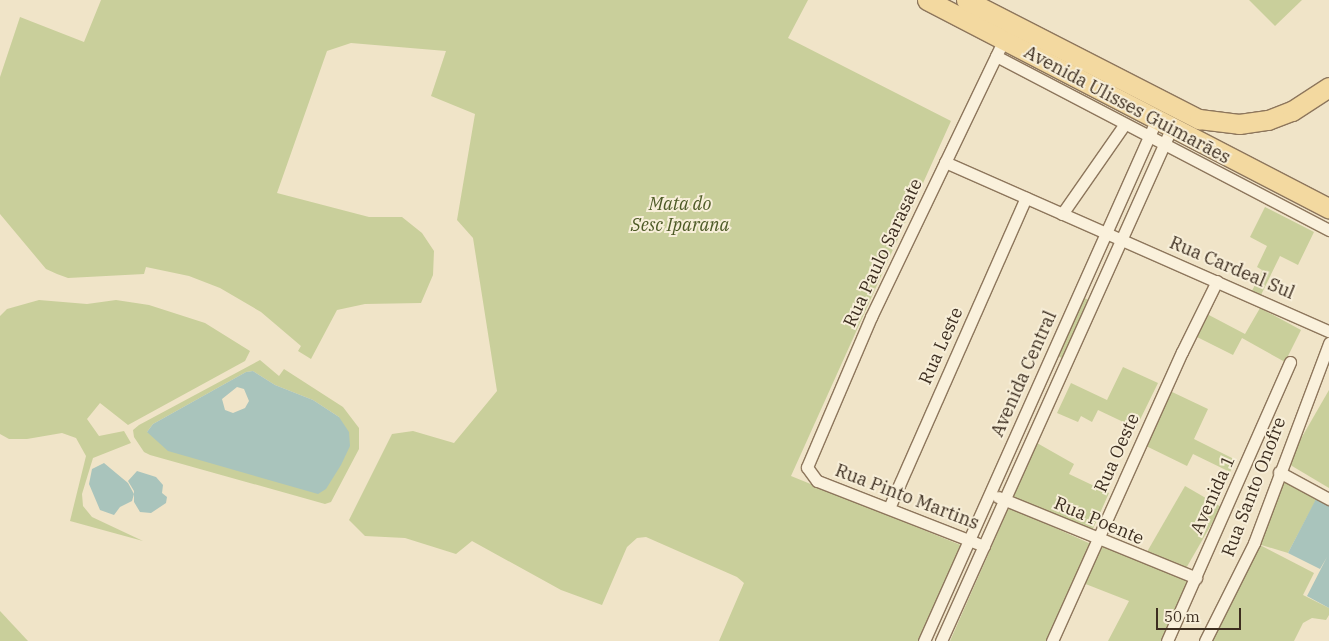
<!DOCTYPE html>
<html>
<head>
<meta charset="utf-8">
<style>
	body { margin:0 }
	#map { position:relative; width:1329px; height:641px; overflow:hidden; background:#f0e4c8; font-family:"IBM Plex Serif",serif }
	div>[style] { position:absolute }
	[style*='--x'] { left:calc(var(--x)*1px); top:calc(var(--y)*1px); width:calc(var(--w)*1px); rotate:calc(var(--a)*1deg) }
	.green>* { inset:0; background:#c9cf9b; transform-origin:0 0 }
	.water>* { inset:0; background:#a9c4bc }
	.roads { filter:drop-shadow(1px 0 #8d765c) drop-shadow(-1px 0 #8d765c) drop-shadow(0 1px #8d765c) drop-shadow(0 -1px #8d765c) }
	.minor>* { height:11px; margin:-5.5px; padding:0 5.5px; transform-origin:5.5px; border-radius:5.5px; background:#faf1dc }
	.primary>* { height:19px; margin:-9.5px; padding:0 9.5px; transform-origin:9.5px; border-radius:9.5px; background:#f3d9a0 }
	span { translate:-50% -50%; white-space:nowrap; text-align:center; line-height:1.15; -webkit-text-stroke:4px #f7eed8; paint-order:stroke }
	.street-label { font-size:18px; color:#3d2e20 }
	.park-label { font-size:18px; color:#4d5a26; font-style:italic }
	.scale { position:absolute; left:1156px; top:608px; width:85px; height:22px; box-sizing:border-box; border:2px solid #3d2e20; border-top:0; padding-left:6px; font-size:15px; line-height:18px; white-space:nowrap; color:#3d2e20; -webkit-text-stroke:4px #f7eed8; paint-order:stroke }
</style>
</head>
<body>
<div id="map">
	<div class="green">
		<div style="clip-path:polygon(101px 0,808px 0,788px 38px,951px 121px,791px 476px,963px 546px,918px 641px,719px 641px,744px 583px,737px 577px,646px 537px,637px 538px,627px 547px,602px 605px,561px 590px,472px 541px,456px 554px,405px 538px,365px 536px,349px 520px,392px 434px,413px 431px,454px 443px,497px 391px,473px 238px,457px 220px,475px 114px,431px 96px,446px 51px,351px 43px,327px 51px,277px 193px,369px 217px,402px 217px,422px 233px,434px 251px,433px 275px,421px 303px,365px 304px,337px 310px,311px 359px,298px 351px,301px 346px,261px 312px,220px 288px,189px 276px,146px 267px,144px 274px,68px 278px,57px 274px,46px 269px,0 214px,0 77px,20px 17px,84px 42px)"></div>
		<div style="clip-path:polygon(1249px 0,1302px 0,1275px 26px)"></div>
		<div style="clip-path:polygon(1265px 207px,1314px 232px,1298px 265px,1280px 256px,1261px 295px,1252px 291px,1262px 270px,1257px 267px,1267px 246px,1250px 237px)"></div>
		<div style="left:1080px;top:296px;width:12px;height:64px;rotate:24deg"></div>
		<div style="clip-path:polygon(39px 300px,87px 304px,116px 300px,149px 305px,205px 323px,250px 351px,245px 361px,128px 425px,100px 403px,87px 419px,99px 436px,124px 431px,131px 443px,93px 458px,82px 494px,83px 506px,92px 517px,143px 541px,70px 521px,86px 456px,76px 438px,62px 433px,27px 439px,9px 439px,0 434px,0 316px,7px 309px)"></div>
		<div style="clip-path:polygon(1260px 308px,1301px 330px,1285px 362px,1242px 338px,1233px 355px,1195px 336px,1207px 314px,1245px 334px)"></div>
		<div style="clip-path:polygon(evenodd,260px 360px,279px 376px,284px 369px,329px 398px,343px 407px,359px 428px,359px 449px,331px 502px,325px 504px,150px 455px,144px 452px,134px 437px,133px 430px,139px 425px,260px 360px,253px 371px,275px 385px,313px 400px,339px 417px,147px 432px,153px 424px,246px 372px,253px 371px)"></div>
		<div style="clip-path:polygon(1123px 367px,1158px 383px,1136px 428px,1098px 410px,1092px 422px,1081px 416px,1078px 422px,1057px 413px,1071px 383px,1107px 400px)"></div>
		<div style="clip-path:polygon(1329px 390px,1329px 488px,1287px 463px)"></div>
		<div style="clip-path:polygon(1170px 391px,1208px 409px,1194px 439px,1236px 460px,1230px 472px,1193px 454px,1187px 466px,1144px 445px)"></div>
		<div style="clip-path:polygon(1037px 443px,1074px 464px,1069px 474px,1109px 493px,1092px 531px,1013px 498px)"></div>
		<div style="clip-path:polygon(1283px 471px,1329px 495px,1329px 506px,1316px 500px,1288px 553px,1258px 544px,1314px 573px,1303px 595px,1329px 608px,1329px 615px,1326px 620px,1312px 618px,1303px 623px,1294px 641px,1205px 641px)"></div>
		<div style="left:1185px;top:486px;width:42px;height:81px;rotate:30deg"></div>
		<div style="clip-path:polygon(1009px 507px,1091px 544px,1047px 641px,950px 641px)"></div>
		<div style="clip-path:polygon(1101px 545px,1192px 581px,1164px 641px,1108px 641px,1129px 601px,1083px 583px)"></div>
		<div style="clip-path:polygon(0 611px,28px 641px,0 641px)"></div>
	</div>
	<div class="water">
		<div style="clip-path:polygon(evenodd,253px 371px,275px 385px,313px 400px,339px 417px,349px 432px,350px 446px,341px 465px,326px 489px,318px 494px,168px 451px,147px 432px,153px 424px,246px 372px,253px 371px,237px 387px,244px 389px,249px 401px,245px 408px,233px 413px,225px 410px,222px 399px,237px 387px)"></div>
		<div style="clip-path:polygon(104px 463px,128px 483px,134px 494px,132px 501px,120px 507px,114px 515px,100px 510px,89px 484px,92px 469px)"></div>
		<div style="clip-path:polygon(137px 471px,156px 477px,163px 485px,162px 493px,167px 497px,166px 503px,151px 513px,140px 512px,134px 502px,134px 491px,128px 481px)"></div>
		<div style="clip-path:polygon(1316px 499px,1329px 506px,1329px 608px,1307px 596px,1327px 557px,1320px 569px,1288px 553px)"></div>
	</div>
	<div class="roads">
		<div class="minor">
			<div style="--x:996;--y:56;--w:376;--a:27.6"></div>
			<div style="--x:945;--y:162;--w:420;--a:23.8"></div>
			<div style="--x:1062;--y:214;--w:108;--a:-55.1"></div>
			<div style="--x:1279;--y:472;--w:57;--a:28.4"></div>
			<div style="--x:998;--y:497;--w:214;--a:22.2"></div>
			<div style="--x:889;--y:508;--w:339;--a:-66.2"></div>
			<div style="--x:984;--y:546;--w:179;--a:-158.7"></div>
			<div style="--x:817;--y:481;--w:17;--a:-126"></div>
			<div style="--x:807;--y:467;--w:163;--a:-66.9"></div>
			<div style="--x:871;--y:317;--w:307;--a:-64.4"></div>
			<div style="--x:924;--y:641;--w:569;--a:-65.96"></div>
			<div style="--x:941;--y:641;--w:561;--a:-65.81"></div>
			<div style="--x:1052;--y:641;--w:317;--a:-65.8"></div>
			<div style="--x:1182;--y:352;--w:79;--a:-63.8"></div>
			<div style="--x:1167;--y:641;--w:305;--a:-66.2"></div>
			<div style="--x:1205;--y:641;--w:110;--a:-63.4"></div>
			<div style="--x:1254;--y:543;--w:214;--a:-69.4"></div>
		</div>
		<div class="primary">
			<div style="--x:927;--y:0;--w:453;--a:27.4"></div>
			<div style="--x:966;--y:0;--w:262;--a:27.1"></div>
			<div style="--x:1199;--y:119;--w:40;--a:7.1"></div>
			<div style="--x:1239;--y:124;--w:29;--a:-8"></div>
			<div style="--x:1268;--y:120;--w:26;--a:-21"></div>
			<div style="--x:1292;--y:111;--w:44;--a:-33"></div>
		</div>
	</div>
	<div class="street-label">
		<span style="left:1127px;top:105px;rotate:28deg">Avenida Ulisses Guimarães</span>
		<span style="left:883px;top:253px;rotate:-65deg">Rua Paulo Sarasate</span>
		<span style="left:1232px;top:268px;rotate:23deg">Rua Cardeal Sul</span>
		<span style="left:941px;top:346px;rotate:-66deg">Rua Leste</span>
		<span style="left:1024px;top:374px;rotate:-66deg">Avenida Central</span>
		<span style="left:1117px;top:453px;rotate:-66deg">Rua Oeste</span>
		<span style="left:1254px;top:487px;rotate:-69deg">Rua Santo Onofre</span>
		<span style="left:1213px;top:495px;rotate:-66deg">Avenida 1</span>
		<span style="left:907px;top:497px;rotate:21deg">Rua Pinto Martins</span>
		<span style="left:1099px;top:521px;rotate:23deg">Rua Poente</span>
	</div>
	<div class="park-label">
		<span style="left:680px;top:215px">Mata do<br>Sesc Iparana</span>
	</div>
	<div class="scale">50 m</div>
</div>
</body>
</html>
